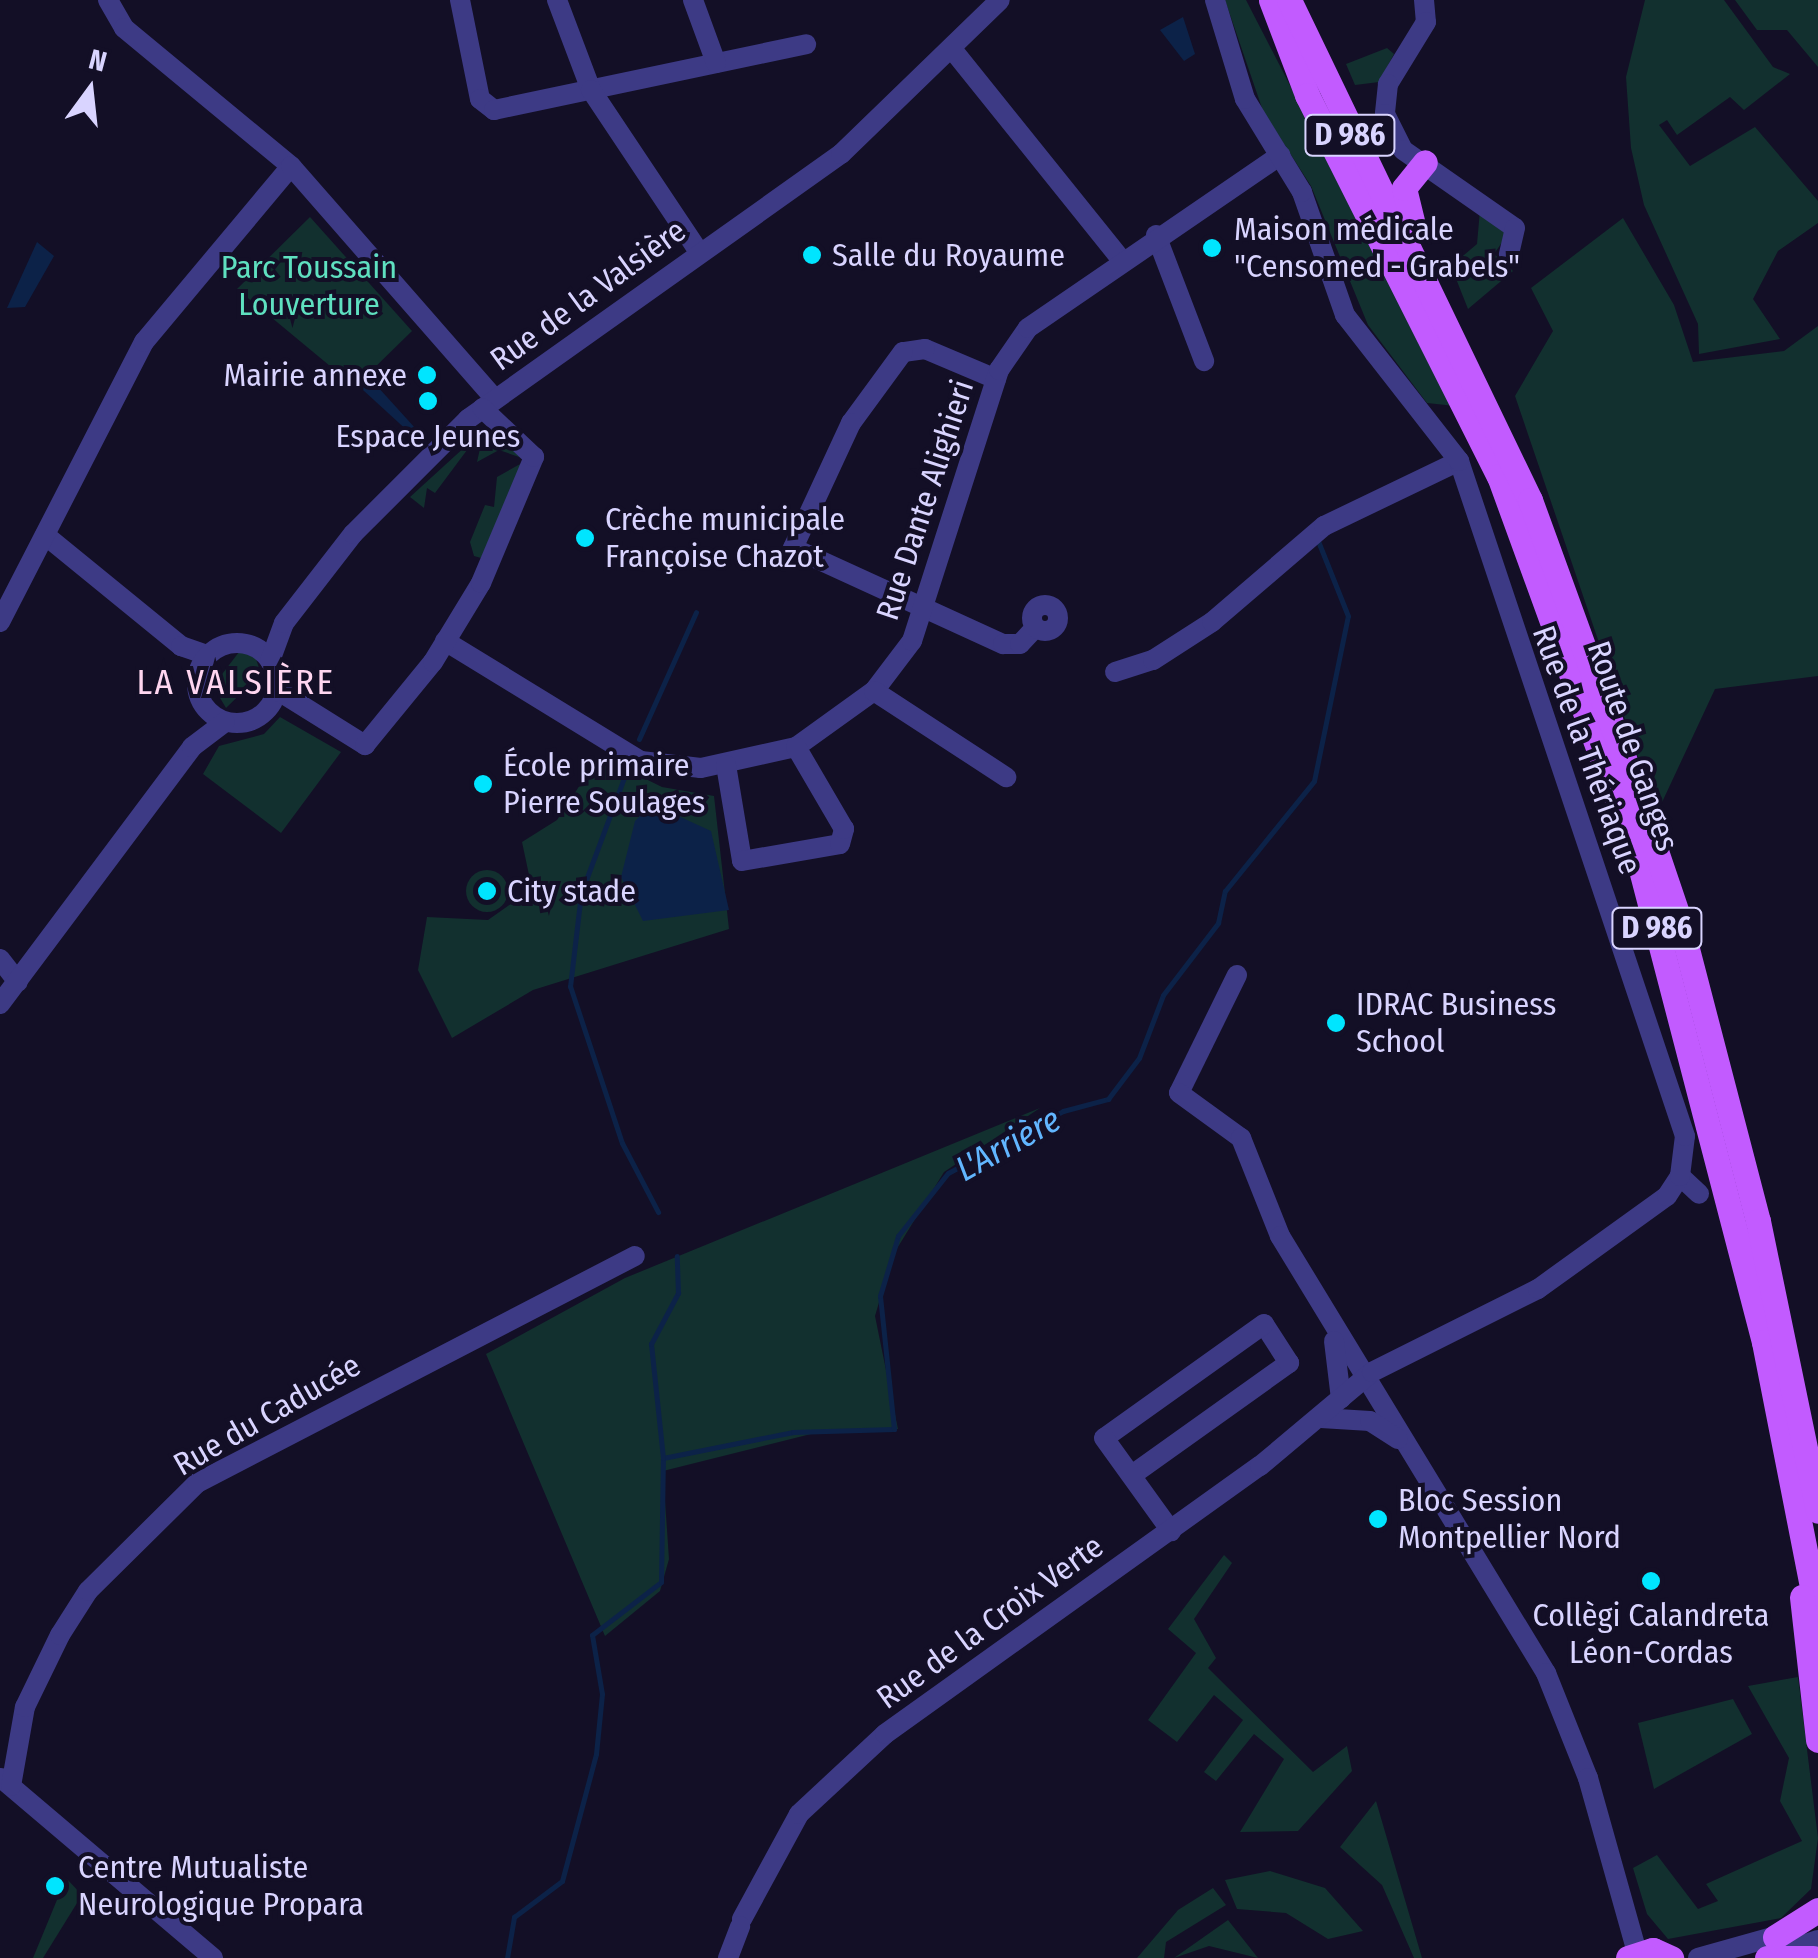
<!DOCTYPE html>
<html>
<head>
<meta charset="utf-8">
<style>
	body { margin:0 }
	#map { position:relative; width:1818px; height:1958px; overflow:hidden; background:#130f26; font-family:"Fira Sans Condensed",sans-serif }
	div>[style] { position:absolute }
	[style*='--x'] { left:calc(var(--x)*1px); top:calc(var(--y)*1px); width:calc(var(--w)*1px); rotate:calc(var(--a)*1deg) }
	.green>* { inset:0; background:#12302f }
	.round { border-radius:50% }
	.water>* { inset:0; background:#0c2248 }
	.stream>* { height:5px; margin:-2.5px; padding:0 2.5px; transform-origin:2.5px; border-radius:2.5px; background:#0c2248 }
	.minor>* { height:20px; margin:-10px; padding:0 10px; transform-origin:10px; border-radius:10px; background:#3d3a85 }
	.minor>.ring { margin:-10px; padding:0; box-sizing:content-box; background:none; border:20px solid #3d3a85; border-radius:50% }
	.major>* { height:25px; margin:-12.5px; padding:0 12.5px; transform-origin:12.5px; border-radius:12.5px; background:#c25bff }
	.dots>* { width:28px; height:28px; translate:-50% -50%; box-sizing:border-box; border:5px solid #130f26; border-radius:50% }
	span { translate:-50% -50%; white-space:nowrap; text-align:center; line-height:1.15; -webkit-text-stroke:8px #130f26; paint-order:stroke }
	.shield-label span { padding:2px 8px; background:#130f26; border:2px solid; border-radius:8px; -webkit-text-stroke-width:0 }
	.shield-label { font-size:30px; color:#d9d4ff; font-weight:700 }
	.poi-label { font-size:32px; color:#d9d4ff }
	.left { translate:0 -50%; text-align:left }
	.right { translate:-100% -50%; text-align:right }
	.park-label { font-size:32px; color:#5fe0c0 }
	.street-label { font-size:32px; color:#d9d4ff }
	.neighbourhood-label { font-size:35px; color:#ffd6f0; letter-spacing:2.5px }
	.water-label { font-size:35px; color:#62b6ff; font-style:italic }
	.north { position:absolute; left:40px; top:40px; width:100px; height:100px; -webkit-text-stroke:8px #130f26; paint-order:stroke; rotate:15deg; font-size:28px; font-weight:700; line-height:40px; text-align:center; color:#d9d4ff }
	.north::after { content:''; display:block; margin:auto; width:35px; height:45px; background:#d9d4ff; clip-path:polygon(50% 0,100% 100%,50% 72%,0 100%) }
</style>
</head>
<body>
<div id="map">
	<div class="green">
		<div style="clip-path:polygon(1225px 0,1246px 0,1455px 406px,1427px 403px,1368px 325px,1311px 186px,1263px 111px)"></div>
		<div style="clip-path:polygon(1645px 0,1724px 0,1773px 67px,1790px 74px,1744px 110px,1730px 97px,1677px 135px,1667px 120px,1659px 125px,1690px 166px,1755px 127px,1818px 201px,1818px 223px,1778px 251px,1753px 299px,1780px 339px,1699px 354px,1698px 324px,1644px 205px,1631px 148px,1626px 77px)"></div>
		<div style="clip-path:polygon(1735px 0,1818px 0,1818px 67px,1787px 30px,1757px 30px)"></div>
		<div style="clip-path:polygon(1387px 48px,1394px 54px,1379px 82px,1355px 85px,1346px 64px)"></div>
		<div style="clip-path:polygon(1480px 210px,1507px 235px,1494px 254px,1513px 271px,1468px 309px,1451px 266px,1477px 244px)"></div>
		<div style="clip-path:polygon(310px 217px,412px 331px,367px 375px,330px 366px,237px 289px)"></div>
		<div style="clip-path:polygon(1623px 218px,1674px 305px,1693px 362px,1784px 351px,1818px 326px,1818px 676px,1715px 689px,1657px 813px,1515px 396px,1553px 331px,1531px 288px)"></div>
		<div style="clip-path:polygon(485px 426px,522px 458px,499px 450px,477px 462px)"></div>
		<div style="clip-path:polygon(479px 434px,435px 493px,427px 488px,424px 508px,410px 497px)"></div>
		<div style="clip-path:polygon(522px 463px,481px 558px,474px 556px,470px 542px,485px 505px,494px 507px,497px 477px)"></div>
		<div style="clip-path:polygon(239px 652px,255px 656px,261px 674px,226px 708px,213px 686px)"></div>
		<div style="clip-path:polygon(280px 717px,341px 752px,281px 833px,203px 774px,219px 746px,264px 734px)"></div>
		<div style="clip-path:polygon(599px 756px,662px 787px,714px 796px,729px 929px,533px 990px,452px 1038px,418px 970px,427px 917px,488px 920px,532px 889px,522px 842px,557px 820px)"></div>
		<div class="round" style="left:466px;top:870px;width:42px;height:42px"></div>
		<div style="clip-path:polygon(1040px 1108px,944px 1172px,893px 1255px,875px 1316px,898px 1429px,815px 1433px,663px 1471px,669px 1559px,660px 1591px,605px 1636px,486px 1354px,625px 1278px)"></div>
		<div style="clip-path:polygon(1224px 1555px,1232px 1563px,1194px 1619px,1216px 1658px,1208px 1668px,1313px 1772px,1347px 1746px,1352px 1771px,1298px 1831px,1240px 1832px,1284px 1759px,1254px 1734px,1216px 1781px,1204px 1772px,1243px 1720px,1214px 1695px,1177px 1742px,1148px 1720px,1196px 1653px,1168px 1629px)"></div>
		<div style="clip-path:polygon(1798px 1677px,1818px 1838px,1811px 1889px,1781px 1918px,1668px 1939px,1647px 1914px,1633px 1868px,1657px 1855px,1698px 1909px,1718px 1901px,1706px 1884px,1802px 1841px,1780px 1801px,1789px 1758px,1748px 1686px)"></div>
		<div style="clip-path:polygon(1733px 1699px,1752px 1734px,1654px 1789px,1638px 1723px)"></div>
		<div style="clip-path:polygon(1376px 1801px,1422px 1958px,1414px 1958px,1382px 1885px,1340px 1847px)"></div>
		<div style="clip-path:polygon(1270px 1871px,1325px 1888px,1363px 1931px,1328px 1939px,1286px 1913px,1237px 1909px,1225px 1880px)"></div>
		<div style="clip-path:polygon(66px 1878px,82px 1895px,43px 1958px,33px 1958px)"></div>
		<div style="clip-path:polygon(1213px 1888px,1226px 1905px,1166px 1942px,1164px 1958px,1137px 1958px,1178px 1910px)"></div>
		<div style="clip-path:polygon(1228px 1920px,1258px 1958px,1209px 1946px,1174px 1958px)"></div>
	</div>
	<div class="water">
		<div style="clip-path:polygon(1183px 17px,1195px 54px,1184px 61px,1160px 30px)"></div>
		<div style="clip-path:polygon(37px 242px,54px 256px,25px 307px,7px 308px)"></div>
		<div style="clip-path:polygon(339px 368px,367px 375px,416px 429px,411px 434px)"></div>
		<div style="clip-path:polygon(652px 804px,711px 831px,729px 910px,643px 921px,621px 877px,635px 821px)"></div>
	</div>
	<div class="stream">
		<div style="--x:639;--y:739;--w:139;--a:-65.8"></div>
		<div style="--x:625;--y:775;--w:126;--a:110.4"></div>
		<div style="--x:581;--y:893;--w:94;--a:96.7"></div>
		<div style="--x:570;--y:986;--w:165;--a:71.7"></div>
		<div style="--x:622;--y:1143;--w:78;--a:62.4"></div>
		<div style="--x:663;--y:1458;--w:133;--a:-11.3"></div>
		<div style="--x:793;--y:1432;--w:101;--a:-1.7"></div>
		<div style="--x:894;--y:1429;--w:134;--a:-96"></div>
		<div style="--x:880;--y:1296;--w:63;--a:-73.3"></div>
		<div style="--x:898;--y:1236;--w:80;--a:-51.6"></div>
		<div style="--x:948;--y:1173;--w:131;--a:-28.3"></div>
		<div style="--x:1063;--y:1111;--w:47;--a:-14.9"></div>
		<div style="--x:1108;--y:1099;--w:51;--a:-52.9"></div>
		<div style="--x:1139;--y:1058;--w:67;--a:-69.1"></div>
		<div style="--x:1163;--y:995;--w:91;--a:-52.6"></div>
		<div style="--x:1218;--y:923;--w:33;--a:-78"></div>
		<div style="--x:1225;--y:891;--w:141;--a:-51"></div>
		<div style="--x:1314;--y:781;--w:168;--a:-78.4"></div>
		<div style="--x:1348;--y:616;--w:81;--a:-111.8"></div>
		<div style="--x:507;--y:1958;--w:42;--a:-80.3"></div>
		<div style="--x:514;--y:1917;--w:60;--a:-36.9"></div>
		<div style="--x:562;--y:1881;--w:131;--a:-75"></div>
		<div style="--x:596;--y:1754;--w:60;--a:-84.3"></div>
		<div style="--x:602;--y:1694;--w:60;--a:-99.6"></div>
		<div style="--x:592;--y:1635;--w:87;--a:-37.5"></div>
		<div style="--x:661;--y:1582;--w:124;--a:-89.1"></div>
		<div style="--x:663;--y:1458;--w:115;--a:-96"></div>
		<div style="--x:651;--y:1344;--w:58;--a:-62.1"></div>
		<div style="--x:678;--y:1293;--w:37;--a:-92"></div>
	</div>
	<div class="minor">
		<div style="--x:108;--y:0;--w:32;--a:60"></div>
		<div style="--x:124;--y:28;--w:217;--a:39.6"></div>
		<div style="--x:460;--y:0;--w:101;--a:78.6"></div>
		<div style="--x:480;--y:99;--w:18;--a:38"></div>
		<div style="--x:494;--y:110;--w:319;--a:-11.9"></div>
		<div style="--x:557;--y:0;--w:96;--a:69.3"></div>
		<div style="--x:591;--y:90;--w:195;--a:56.3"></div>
		<div style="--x:693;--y:0;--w:67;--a:69.9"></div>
		<div style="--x:1424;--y:0;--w:22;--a:85"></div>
		<div style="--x:1426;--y:22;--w:73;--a:121.5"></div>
		<div style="--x:1388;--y:84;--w:30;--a:96"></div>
		<div style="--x:1385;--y:114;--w:40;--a:63.4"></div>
		<div style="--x:1403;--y:150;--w:136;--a:34.9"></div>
		<div style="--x:1515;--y:228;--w:27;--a:103"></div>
		<div style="--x:952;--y:49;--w:270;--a:51.2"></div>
		<div style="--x:1156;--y:235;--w:135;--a:69.1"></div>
		<div style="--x:996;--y:379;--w:77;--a:-157.1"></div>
		<div style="--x:925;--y:349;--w:22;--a:172"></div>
		<div style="--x:903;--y:352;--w:88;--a:126.2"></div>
		<div style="--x:851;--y:423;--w:138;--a:114.9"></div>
		<div style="--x:793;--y:548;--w:231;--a:24.6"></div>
		<div style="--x:1003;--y:644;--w:17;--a:0"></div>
		<div style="--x:1020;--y:644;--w:22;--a:-47"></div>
		<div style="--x:45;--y:535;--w:176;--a:39.2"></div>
		<div style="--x:181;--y:646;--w:28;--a:19"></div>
		<div class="ring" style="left:1032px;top:605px;width:6px;height:6px"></div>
		<div style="--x:0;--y:622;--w:315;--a:-62.8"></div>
		<div style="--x:144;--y:342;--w:229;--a:-50.1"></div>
		<div style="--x:291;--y:166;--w:310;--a:48.8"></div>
		<div style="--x:445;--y:641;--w:230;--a:31.5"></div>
		<div style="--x:641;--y:761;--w:60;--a:6.7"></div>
		<div style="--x:701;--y:768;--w:97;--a:-12.5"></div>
		<div style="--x:796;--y:747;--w:96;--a:-35.7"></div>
		<div style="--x:874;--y:691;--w:63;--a:-52.8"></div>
		<div style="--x:912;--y:641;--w:285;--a:-72.2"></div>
		<div style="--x:999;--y:370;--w:51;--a:-55.4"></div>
		<div style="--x:1028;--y:328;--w:306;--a:-34.4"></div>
		<div class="ring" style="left:197px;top:643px;width:60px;height:60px"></div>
		<div style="--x:270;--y:661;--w:40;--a:-69.8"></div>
		<div style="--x:284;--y:623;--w:113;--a:-52.2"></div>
		<div style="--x:353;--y:534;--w:163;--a:-45"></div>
		<div style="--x:468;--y:419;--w:458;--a:-35.4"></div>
		<div style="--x:841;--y:154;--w:221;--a:-44.1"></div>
		<div style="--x:1115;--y:672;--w:40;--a:-18"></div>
		<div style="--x:1153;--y:660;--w:70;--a:-32.8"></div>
		<div style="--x:1212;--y:622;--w:148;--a:-40.6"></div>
		<div style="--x:1324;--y:526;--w:150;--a:-25.7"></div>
		<div style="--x:277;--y:690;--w:104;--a:32"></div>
		<div style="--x:365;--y:745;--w:107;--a:-50.7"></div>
		<div style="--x:433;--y:662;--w:92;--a:-58.7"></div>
		<div style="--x:481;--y:583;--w:137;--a:-67.2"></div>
		<div style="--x:534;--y:457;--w:71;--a:-136.7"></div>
		<div style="--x:874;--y:691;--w:158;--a:33.1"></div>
		<div style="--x:726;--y:765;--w:97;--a:80.5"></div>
		<div style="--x:742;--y:861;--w:99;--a:-9.8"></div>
		<div style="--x:840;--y:844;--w:16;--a:-75"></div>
		<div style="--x:844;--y:829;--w:95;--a:-120.3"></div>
		<div style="--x:0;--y:959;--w:29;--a:52"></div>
		<div style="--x:1237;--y:975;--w:131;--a:116.2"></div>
		<div style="--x:1179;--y:1093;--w:77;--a:36"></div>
		<div style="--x:1241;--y:1138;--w:105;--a:68.3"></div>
		<div style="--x:1280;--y:1236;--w:512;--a:58.67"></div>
		<div style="--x:1546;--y:1673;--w:113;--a:68.2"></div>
		<div style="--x:1588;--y:1778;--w:181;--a:74.3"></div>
		<div style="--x:0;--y:1004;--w:321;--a:-53.2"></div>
		<div style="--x:192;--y:747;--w:41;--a:-37.1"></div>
		<div style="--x:1680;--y:1176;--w:26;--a:43"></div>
		<div style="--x:1334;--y:1341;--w:58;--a:83.1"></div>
		<div style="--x:1321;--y:1418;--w:49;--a:3.5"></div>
		<div style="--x:1370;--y:1421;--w:33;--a:33"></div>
		<div style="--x:1132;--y:1475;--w:193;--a:-35.5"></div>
		<div style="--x:1289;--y:1363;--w:46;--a:-122.7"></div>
		<div style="--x:1264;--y:1324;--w:196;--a:144.5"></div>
		<div style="--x:1104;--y:1438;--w:115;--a:54.2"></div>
		<div style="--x:1;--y:1778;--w:278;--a:40.3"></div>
		<div style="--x:11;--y:1786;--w:80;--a:-80"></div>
		<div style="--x:25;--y:1707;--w:80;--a:-64.1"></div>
		<div style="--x:60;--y:1635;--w:52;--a:-57.5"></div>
		<div style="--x:88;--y:1591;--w:153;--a:-44.7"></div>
		<div style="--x:197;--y:1483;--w:493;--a:-27.4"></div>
		<div style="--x:742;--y:1919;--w:119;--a:-61.5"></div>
		<div style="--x:799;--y:1814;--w:117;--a:-42.9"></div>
		<div style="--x:885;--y:1734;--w:461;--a:-35.6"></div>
		<div style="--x:1260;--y:1466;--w:146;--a:-40"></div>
		<div style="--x:1372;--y:1372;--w:186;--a:-26.6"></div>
		<div style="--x:1538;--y:1289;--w:159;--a:-35.8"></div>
		<div style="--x:1667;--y:1196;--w:24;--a:-57"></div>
		<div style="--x:1680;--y:1176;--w:40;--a:-82.9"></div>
		<div style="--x:1685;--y:1136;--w:712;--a:-108.51"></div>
		<div style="--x:1459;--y:461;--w:185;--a:-128"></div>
		<div style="--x:1345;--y:315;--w:130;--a:-109.3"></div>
		<div style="--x:1302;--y:192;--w:109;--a:-121.5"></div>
		<div style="--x:1245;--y:99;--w:103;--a:-106.9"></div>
		<div style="--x:1776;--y:1954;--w:44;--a:-18.4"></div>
		<div style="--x:728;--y:1958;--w:34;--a:-69"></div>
		<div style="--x:1698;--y:1958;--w:92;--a:-15.7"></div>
	</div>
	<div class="major">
		<div style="--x:1271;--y:0;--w:102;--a:69.2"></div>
		<div style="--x:1307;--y:95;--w:427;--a:63.3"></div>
		<div style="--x:1499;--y:476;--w:407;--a:70"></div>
		<div style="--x:1638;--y:858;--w:500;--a:75.41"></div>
		<div style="--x:1764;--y:1342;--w:280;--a:78.9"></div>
		<div style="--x:1289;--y:0;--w:555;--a:64.27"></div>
		<div style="--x:1530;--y:500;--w:301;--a:70"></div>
		<div style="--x:1633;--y:783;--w:147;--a:71.3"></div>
		<div style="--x:1680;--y:922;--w:309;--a:75.4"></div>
		<div style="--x:1758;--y:1221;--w:296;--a:78.3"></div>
		<div style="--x:1414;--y:229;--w:42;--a:-103.7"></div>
		<div style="--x:1404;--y:188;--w:33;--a:-51"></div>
		<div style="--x:1802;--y:1597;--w:144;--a:83.6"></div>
		<div style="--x:1775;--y:1937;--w:51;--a:-32.1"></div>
		<div style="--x:1628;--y:1958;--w:26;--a:-18"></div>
		<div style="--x:1653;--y:1950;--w:20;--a:24"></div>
		<div style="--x:1767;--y:1958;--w:46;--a:0"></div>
	</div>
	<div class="dots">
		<div style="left:1212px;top:248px;background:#00e5ff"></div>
		<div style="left:812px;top:255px;background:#00e5ff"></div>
		<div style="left:427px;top:375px;background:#00e5ff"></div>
		<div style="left:428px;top:401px;background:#00e5ff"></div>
		<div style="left:585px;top:538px;background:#00e5ff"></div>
		<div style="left:483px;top:784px;background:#00e5ff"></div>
		<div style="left:487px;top:891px;background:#00e5ff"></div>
		<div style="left:1336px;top:1023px;background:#00e5ff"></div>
		<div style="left:1378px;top:1519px;background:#00e5ff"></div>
		<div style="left:1651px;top:1581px;background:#00e5ff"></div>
		<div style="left:55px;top:1886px;background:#00e5ff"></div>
	</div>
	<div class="shield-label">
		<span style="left:1350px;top:135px">D 986</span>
		<span style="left:1657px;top:928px">D 986</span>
	</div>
	<div class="poi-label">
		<span class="left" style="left:1234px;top:248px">Maison médicale<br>"Censomed - Grabels"</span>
		<span class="left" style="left:832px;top:255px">Salle du Royaume</span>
		<span class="right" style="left:407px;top:375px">Mairie annexe</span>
		<span style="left:428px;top:436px">Espace Jeunes</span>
		<span class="left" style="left:605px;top:538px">Crèche municipale<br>Françoise Chazot</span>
		<span class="left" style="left:503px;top:784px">École primaire<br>Pierre Soulages</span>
		<span class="left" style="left:507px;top:891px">City stade</span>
		<span class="left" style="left:1356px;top:1023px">IDRAC Business<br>School</span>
		<span class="left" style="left:1398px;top:1519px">Bloc Session<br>Montpellier Nord</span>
		<span style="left:1651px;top:1634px">Collègi Calandreta<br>Léon-Cordas</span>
		<span class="left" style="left:78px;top:1886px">Centre Mutualiste<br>Neurologique Propara</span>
	</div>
	<div class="park-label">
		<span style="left:309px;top:286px">Parc Toussain<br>Louverture</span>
	</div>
	<div class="street-label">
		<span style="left:588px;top:295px;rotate:-36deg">Rue de la Valsière</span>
		<span style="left:925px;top:500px;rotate:-72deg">Rue Dante Alighieri</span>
		<span style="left:1633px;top:746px;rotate:71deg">Route de Ganges</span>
		<span style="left:1587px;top:750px;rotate:70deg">Rue de la Thériaque</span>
		<span style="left:267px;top:1415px;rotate:-30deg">Rue du Caducée</span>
		<span style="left:990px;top:1622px;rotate:-36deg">Rue de la Croix Verte</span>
	</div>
	<div class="neighbourhood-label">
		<span style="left:236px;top:682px">LA VALSIÈRE</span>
	</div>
	<div class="water-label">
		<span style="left:1008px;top:1144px;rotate:-29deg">L'Arrière</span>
	</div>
	<div class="north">N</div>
</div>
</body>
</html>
